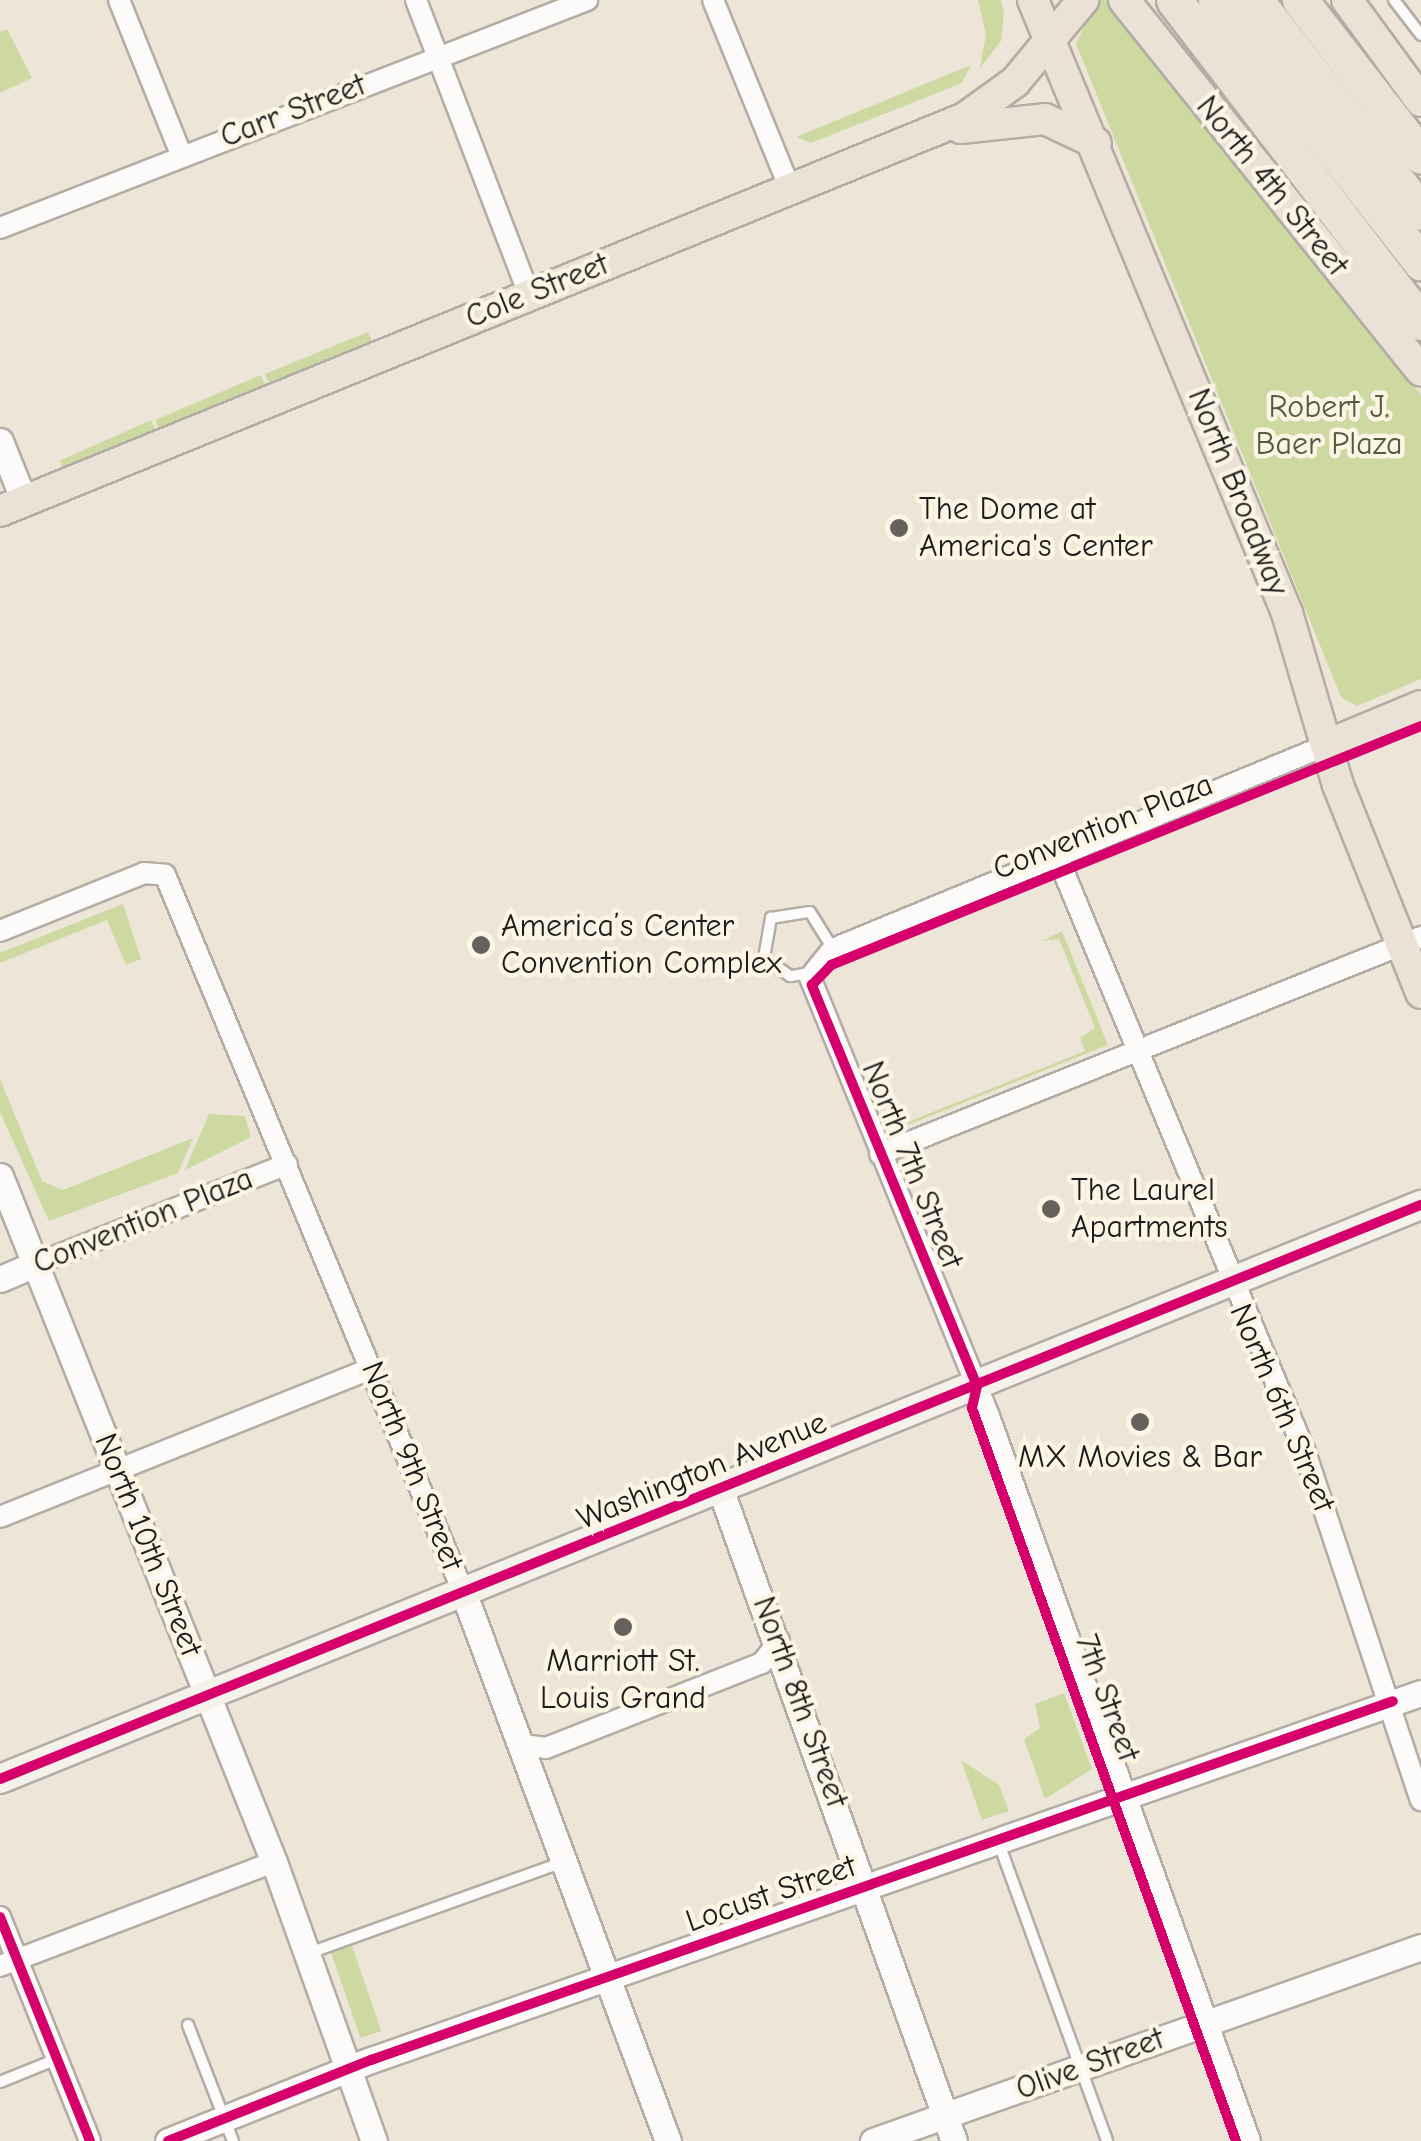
<!DOCTYPE html>
<html>
<head>
<meta charset="utf-8">
<style>
	body { margin:0 }
	#map { position:relative; width:1421px; height:2141px; overflow:hidden; background:#ede5d8; font-family:"Comic Neue",sans-serif }
	div>[style] { position:absolute }
	[style*='--x'] { left:calc(var(--x)*1px); top:calc(var(--y)*1px); width:calc(var(--w)*1px); rotate:calc(var(--a)*1deg) }
	.green>* { inset:0; background:#ced9a2; transform-origin:0 0 }
	.roads { filter:drop-shadow(2px 0 #b3ada5) drop-shadow(-2px 0 #b3ada5) drop-shadow(0 2px #b3ada5) drop-shadow(0 -2px #b3ada5) }
	.service>* { height:10px; margin:-5px; padding:0 5px; transform-origin:5px; border-radius:5px; background:#fcfbf9 }
	.minor>* { height:20px; margin:-10px; padding:0 10px; transform-origin:10px; border-radius:10px; background:#fcfbf9 }
	.tertiary>* { height:25px; margin:-12.5px; padding:0 12.5px; transform-origin:12.5px; border-radius:12.5px; background:#fcfbf9 }
	.secondary>* { height:28px; margin:-14px; padding:0 14px; transform-origin:14px; border-radius:14px; background:#f5f1eb }
	.primary>* { height:30px; margin:-15px; padding:0 15px; transform-origin:15px; border-radius:15px; background:#eae2d6 }
	.motorway>* { height:35px; margin:-17.5px; padding:0 17.5px; transform-origin:17.5px; border-radius:17.5px; background:#eae2d6 }
	.cycleway>* { height:10px; margin:-5px; padding:0 5px; transform-origin:5px; border-radius:5px; background:#d6006c }
	.dots>* { width:28px; height:28px; translate:-50% -50%; box-sizing:border-box; border:5px solid #fcf5e5; border-radius:50% }
	span { translate:-50% -50%; white-space:nowrap; text-align:center; line-height:1.15; -webkit-text-stroke:9px #fcf5e5; paint-order:stroke }
	.street-label { font-size:32px; color:#1c1c1c }
	.park-label { font-size:32px; color:#525b3b }
	.poi-label { font-size:32px; color:#1c1c1c }
	.left { translate:0 -50%; text-align:left }
</style>
</head>
<body>
<div id="map">
	<div class="green">
		<div style="clip-path:polygon(978px 0,1001px 0,1004px 12px,1001px 41px,980px 68px,986px 34px)"></div>
		<div style="clip-path:polygon(1096px 0,1109px 0,1421px 395px,1421px 679px,1357px 706px,1341px 697px,1076px 44px)"></div>
		<div style="clip-path:polygon(7px 29px,32px 78px,0 93px,0 32px)"></div>
		<div style="clip-path:polygon(971px 65px,962px 83px,811px 143px,796px 137px)"></div>
		<div style="clip-path:polygon(368px 332px,372px 341px,270px 385px,265px 374px)"></div>
		<div style="left:261px;top:375px;width:13px;height:115px;rotate:67deg"></div>
		<div style="left:151px;top:420px;width:12px;height:100px;rotate:66deg"></div>
		<div style="clip-path:polygon(123px 904px,141px 959px,126px 965px,107px 920px,0 963px,0 953px)"></div>
		<div style="clip-path:polygon(1062px 931px,1108px 1045px,900px 1128px,892px 1111px,903px 1124px,1085px 1051px,1080px 1038px,1095px 1028px,1059px 939px,1042px 941px)"></div>
		<div style="clip-path:polygon(0 1079px,42px 1181px,63px 1190px,193px 1138px,178px 1173px,49px 1221px,0 1112px)"></div>
		<div style="clip-path:polygon(209px 1114px,245px 1116px,251px 1137px,185px 1170px)"></div>
		<div style="clip-path:polygon(1064px 1693px,1092px 1769px,1045px 1799px,1024px 1739px,1040px 1728px,1035px 1704px)"></div>
		<div style="clip-path:polygon(961px 1760px,999px 1785px,1009px 1811px,982px 1820px)"></div>
		<div style="left:351px;top:1943px;width:93px;height:22px;rotate:71deg"></div>
	</div>
	<div class="roads">
		<div class="service">
			<div style="--x:1394;--y:0;--w:44;--a:52.4"></div>
			<div style="--x:810;--y:973;--w:20;--a:171"></div>
			<div style="--x:790;--y:976;--w:32;--a:-145"></div>
			<div style="--x:764;--y:958;--w:41;--a:-80.1"></div>
			<div style="--x:771;--y:918;--w:39;--a:-9"></div>
			<div style="--x:810;--y:912;--w:44;--a:58.1"></div>
			<div style="--x:998;--y:1841;--w:319;--a:70"></div>
			<div style="--x:309;--y:1953;--w:268;--a:-19.7"></div>
			<div style="--x:188;--y:2025;--w:124;--a:68.8"></div>
			<div style="--x:0;--y:2082;--w:61;--a:-22"></div>
		</div>
		<div class="minor">
			<div style="--x:119;--y:0;--w:166;--a:68.1"></div>
			<div style="--x:416;--y:0;--w:316;--a:69"></div>
			<div style="--x:713;--y:0;--w:204;--a:67.8"></div>
			<div style="--x:0;--y:228;--w:630;--a:-21.23"></div>
			<div style="--x:1057;--y:856;--w:646;--a:67.41"></div>
			<div style="--x:1305;--y:1452;--w:367;--a:71.6"></div>
			<div style="--x:0;--y:931;--w:155;--a:-21.9"></div>
			<div style="--x:144;--y:873;--w:21;--a:5"></div>
			<div style="--x:165;--y:875;--w:779;--a:67.42"></div>
			<div style="--x:880;--y:1154;--w:583;--a:-21.86"></div>
			<div style="--x:36;--y:1264;--w:270;--a:-21.7"></div>
			<div style="--x:0;--y:1517;--w:401;--a:-21.8"></div>
			<div style="--x:523;--y:1745;--w:23;--a:7"></div>
			<div style="--x:546;--y:1748;--w:232;--a:-21.5"></div>
			<div style="--x:762;--y:1663;--w:28;--a:-52"></div>
			<div style="--x:0;--y:1917;--w:241;--a:68.1"></div>
			<div style="--x:0;--y:1966;--w:293;--a:-20.8"></div>
			<div style="--x:1250;--y:2141;--w:771;--a:-109.8"></div>
			<div style="--x:989;--y:1416;--w:474;--a:-112.2"></div>
			<div style="--x:810;--y:977;--w:36;--a:-51"></div>
			<div style="--x:833;--y:949;--w:534;--a:-22.44"></div>
		</div>
		<div class="tertiary">
			<div style="--x:0;--y:441;--w:65;--a:68.2"></div>
			<div style="--x:0;--y:1176;--w:739;--a:68.23"></div>
			<div style="--x:274;--y:1862;--w:296;--a:70.3"></div>
			<div style="--x:0;--y:1279;--w:39;--a:-23"></div>
			<div style="--x:721;--y:1491;--w:690;--a:70.28"></div>
			<div style="--x:464;--y:1594;--w:584;--a:69.55"></div>
			<div style="--x:168;--y:2141;--w:219;--a:-21.8"></div>
			<div style="--x:371;--y:2060;--w:1112;--a:-19.27"></div>
			<div style="--x:873;--y:2141;--w:581;--a:-19.49"></div>
		</div>
		<div class="secondary">
			<div style="--x:0;--y:1779;--w:1533;--a:-22"></div>
		</div>
		<div class="primary">
			<div style="--x:1033;--y:0;--w:664;--a:67.49"></div>
			<div style="--x:1287;--y:613;--w:179;--a:73.5"></div>
			<div style="--x:1338;--y:785;--w:224;--a:68.2"></div>
			<div style="--x:1124;--y:0;--w:475;--a:51.3"></div>
			<div style="--x:1347;--y:0;--w:125;--a:53.8"></div>
			<div style="--x:961;--y:128;--w:84;--a:-6.1"></div>
			<div style="--x:1045;--y:119;--w:56;--a:25.2"></div>
			<div style="--x:0;--y:511;--w:1042;--a:-22.16"></div>
			<div style="--x:965;--y:118;--w:62;--a:-35.8"></div>
			<div style="--x:1015;--y:82;--w:107;--a:-50.3"></div>
			<div style="--x:1327;--y:745;--w:102;--a:-22.5"></div>
		</div>
		<div class="motorway">
			<div style="--x:1174;--y:0;--w:406;--a:52.5"></div>
			<div style="--x:1216;--y:0;--w:333;--a:52"></div>
			<div style="--x:1255;--y:0;--w:269;--a:51.9"></div>
			<div style="--x:1300;--y:0;--w:197;--a:52.2"></div>
		</div>
	</div>
	<div class="cycleway">
		<div style="--x:977;--y:1386;--w:434;--a:-112.4"></div>
		<div style="--x:812;--y:985;--w:28;--a:-46"></div>
		<div style="--x:831;--y:965;--w:637;--a:-22.05"></div>
		<div style="--x:977;--y:1386;--w:23;--a:103"></div>
		<div style="--x:972;--y:1408;--w:779;--a:70.19"></div>
		<div style="--x:0;--y:1779;--w:1533;--a:-22"></div>
		<div style="--x:0;--y:1917;--w:241;--a:68.1"></div>
		<div style="--x:168;--y:2141;--w:219;--a:-21.8"></div>
		<div style="--x:371;--y:2060;--w:1083;--a:-19.35"></div>
	</div>
	<div class="dots">
		<div style="left:899px;top:528px;background:#65625e"></div>
		<div style="left:481px;top:945px;background:#65625e"></div>
		<div style="left:1051px;top:1209px;background:#65625e"></div>
		<div style="left:1140px;top:1422px;background:#65625e"></div>
		<div style="left:623px;top:1627px;background:#65625e"></div>
	</div>
	<div class="street-label">
		<span style="left:293px;top:111px;rotate:-21deg">Carr Street</span>
		<span style="left:1272px;top:186px;rotate:51deg">North 4th Street</span>
		<span style="left:537px;top:291px;rotate:-22deg">Cole Street</span>
		<span style="left:1238px;top:492px;rotate:68deg">North Broadway</span>
		<span style="left:1103px;top:827px;rotate:-22deg">Convention Plaza</span>
		<span style="left:912px;top:1165px;rotate:68deg">North 7th Street</span>
		<span style="left:143px;top:1221px;rotate:-22deg">Convention Plaza</span>
		<span style="left:1282px;top:1408px;rotate:67deg">North 6th Street</span>
		<span style="left:412px;top:1466px;rotate:68deg">North 9th Street</span>
		<span style="left:702px;top:1471px;rotate:-22deg">Washington Avenue</span>
		<span style="left:148px;top:1545px;rotate:68deg">North 10th Street</span>
		<span style="left:1107px;top:1698px;rotate:70deg">7th Street</span>
		<span style="left:800px;top:1702px;rotate:70deg">North 8th Street</span>
		<span style="left:771px;top:1894px;rotate:-19deg">Locust Street</span>
		<span style="left:1090px;top:2064px;rotate:-20deg">Olive Street</span>
	</div>
	<div class="park-label">
		<span style="left:1329px;top:426px">Robert J.<br>Baer Plaza</span>
	</div>
	<div class="poi-label">
		<span class="left" style="left:919px;top:528px">The Dome at<br>America's Center</span>
		<span class="left" style="left:501px;top:945px">America’s Center<br>Convention Complex</span>
		<span class="left" style="left:1071px;top:1209px">The Laurel<br>Apartments</span>
		<span style="left:1140px;top:1457px">MX Movies &amp; Bar</span>
		<span style="left:623px;top:1680px">Marriott St.<br>Louis Grand</span>
	</div>
</div>
</body>
</html>
